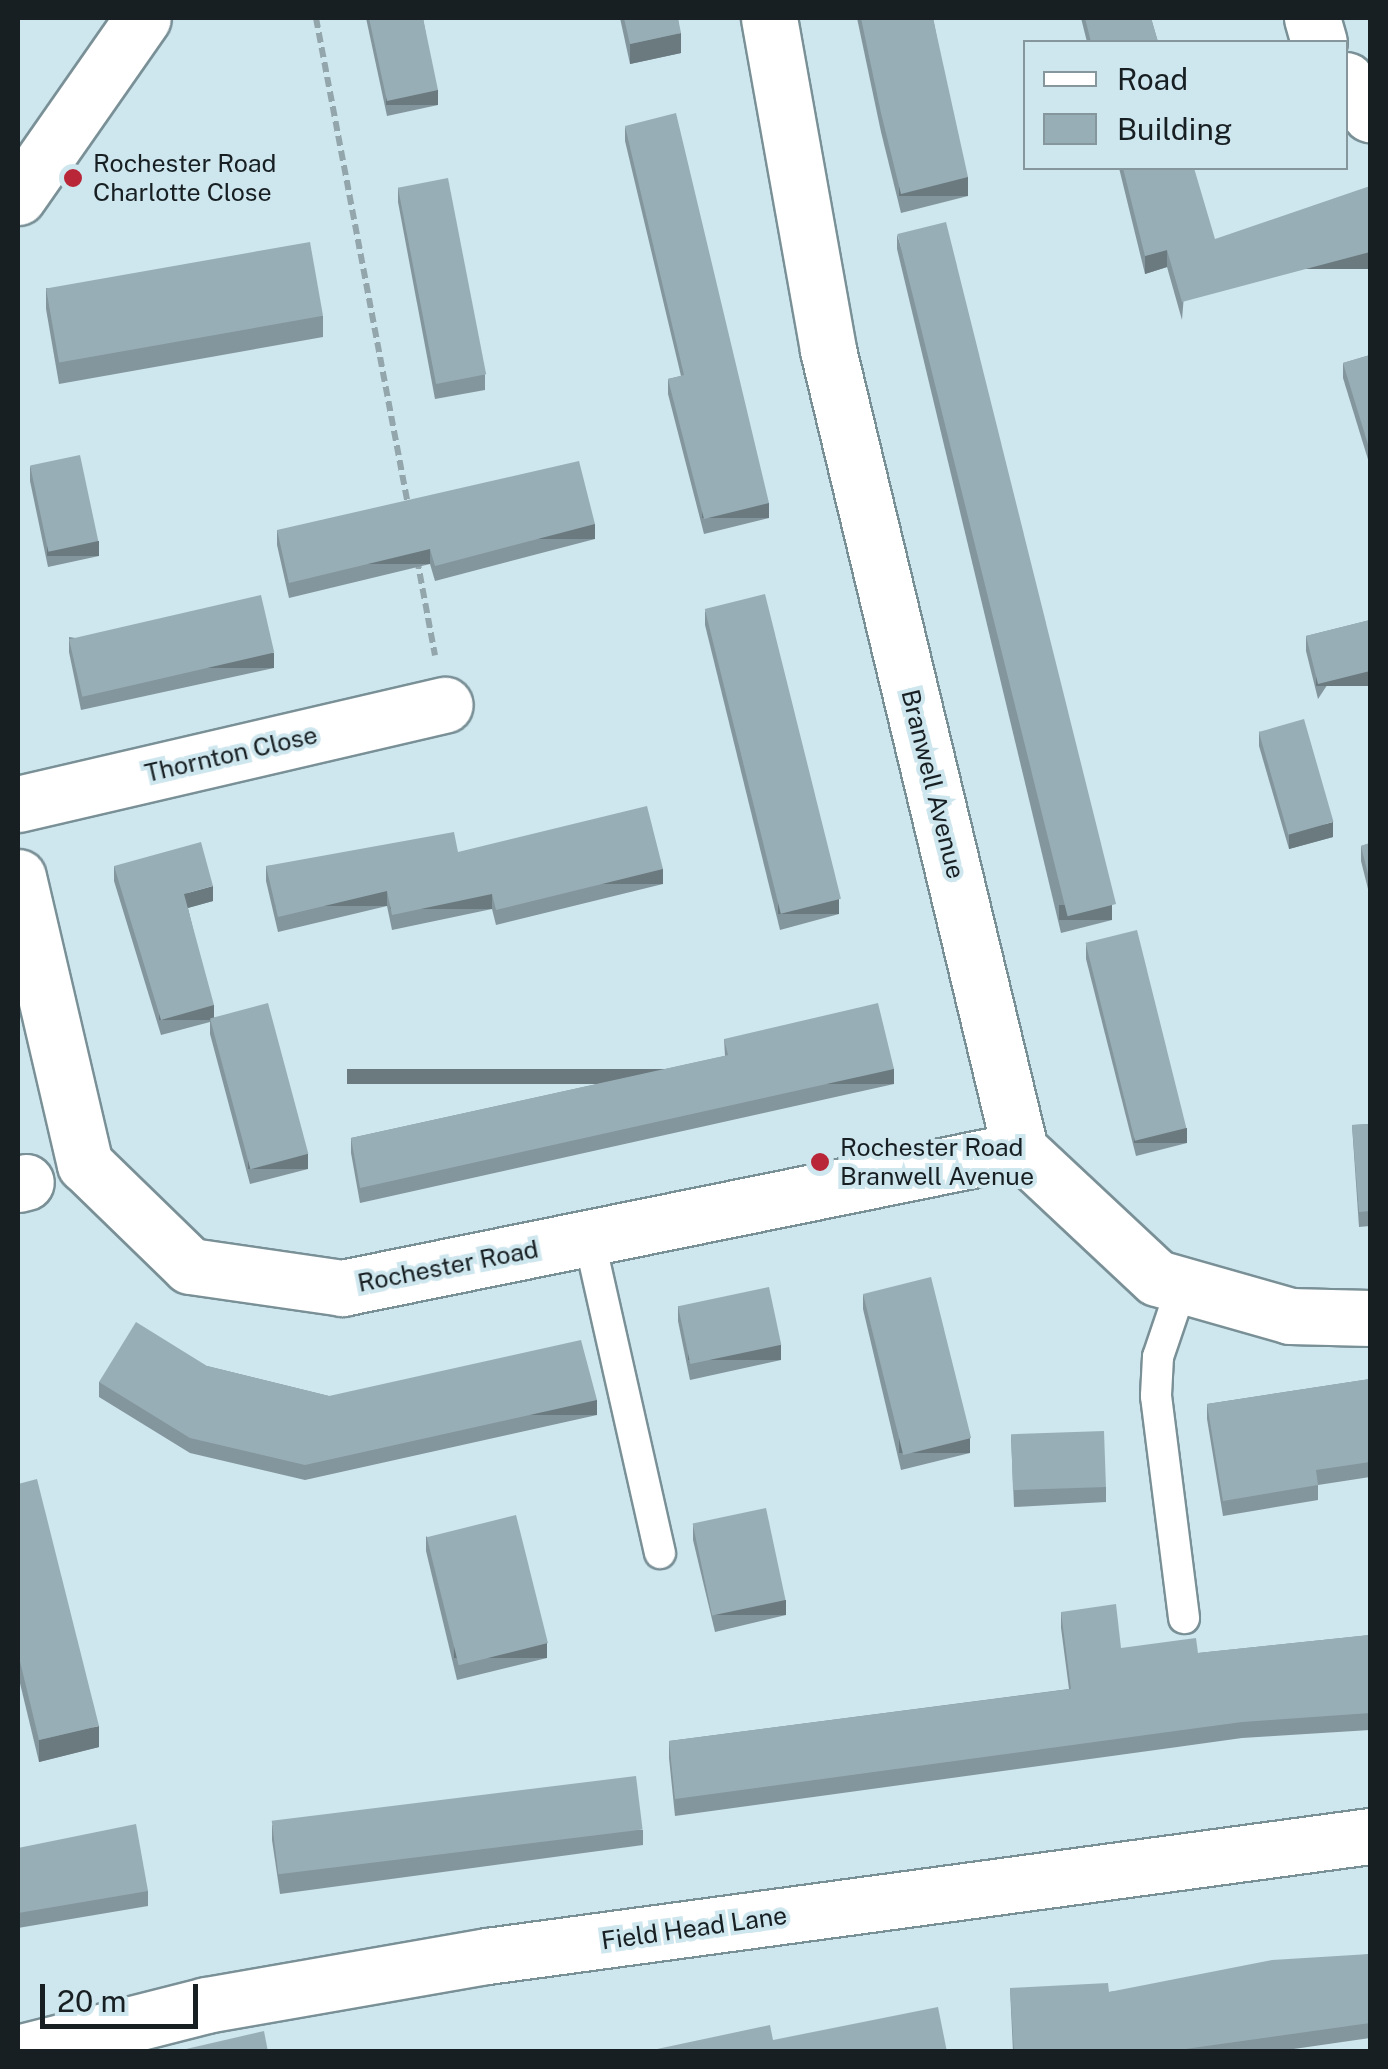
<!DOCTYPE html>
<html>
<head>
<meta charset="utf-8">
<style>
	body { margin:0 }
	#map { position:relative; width:1388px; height:2069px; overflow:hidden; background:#cee6ee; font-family:"Public Sans",sans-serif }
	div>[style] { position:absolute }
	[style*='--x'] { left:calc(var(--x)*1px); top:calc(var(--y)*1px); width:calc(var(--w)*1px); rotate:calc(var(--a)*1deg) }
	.path>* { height:6px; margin-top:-3px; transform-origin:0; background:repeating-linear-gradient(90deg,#93a6ac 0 10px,transparent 0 15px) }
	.roads { filter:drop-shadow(2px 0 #7a9097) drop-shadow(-2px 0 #7a9097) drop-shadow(0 2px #7a9097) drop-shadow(0 -2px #7a9097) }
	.lane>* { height:30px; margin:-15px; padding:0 15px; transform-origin:15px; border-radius:15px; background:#fff }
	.street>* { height:55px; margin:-27.5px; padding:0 27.5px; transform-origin:27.5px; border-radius:27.5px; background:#fff }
	.secondary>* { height:55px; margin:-27.5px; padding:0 27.5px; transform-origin:27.5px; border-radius:27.5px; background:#fff }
	.wall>* { inset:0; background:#83969d }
	.shaded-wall>* { inset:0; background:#6a7a7f; transform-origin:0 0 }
	.building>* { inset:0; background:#98aeb6; transform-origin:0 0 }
	.dots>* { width:28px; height:28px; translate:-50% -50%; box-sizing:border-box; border:5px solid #cee6ee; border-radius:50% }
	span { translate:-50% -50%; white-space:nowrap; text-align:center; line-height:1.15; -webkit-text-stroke:8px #cee6ee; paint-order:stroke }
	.poi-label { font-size:25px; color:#171f22 }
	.left { translate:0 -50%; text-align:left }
	.street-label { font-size:25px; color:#171f22 }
	.frame { position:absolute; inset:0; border:20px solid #171f22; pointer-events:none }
	.legend { position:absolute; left:1023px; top:40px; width:325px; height:130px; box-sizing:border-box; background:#cee6ee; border:2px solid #85969c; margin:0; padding:12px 18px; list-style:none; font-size:30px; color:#171f22 }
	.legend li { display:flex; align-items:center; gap:20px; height:50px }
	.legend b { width:50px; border:2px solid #85969c }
	.scale { position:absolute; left:40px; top:1984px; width:158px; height:45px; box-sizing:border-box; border:5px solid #171f22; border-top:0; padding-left:12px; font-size:30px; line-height:35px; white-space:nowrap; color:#171f22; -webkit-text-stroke:8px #cee6ee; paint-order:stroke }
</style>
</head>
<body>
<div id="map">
	<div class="path">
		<div style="--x:316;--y:18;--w:498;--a:79.3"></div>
		<div style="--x:417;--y:559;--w:98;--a:79.4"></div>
	</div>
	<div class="roads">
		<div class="lane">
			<div style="--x:589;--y:1238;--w:323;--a:77.3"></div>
			<div style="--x:1182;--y:1286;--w:75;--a:108.7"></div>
			<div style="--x:1158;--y:1357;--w:39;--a:93"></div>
			<div style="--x:1156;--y:1396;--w:224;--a:82.8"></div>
		</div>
		<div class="street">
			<div style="--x:769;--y:18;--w:337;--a:79.9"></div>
			<div style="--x:828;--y:350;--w:823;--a:76.5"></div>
			<div style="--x:1020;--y:1150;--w:187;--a:43.1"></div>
			<div style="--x:1157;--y:1278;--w:138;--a:15.9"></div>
			<div style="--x:1290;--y:1316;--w:80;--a:1.4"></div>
			<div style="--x:1312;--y:18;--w:25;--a:74"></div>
			<div style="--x:1346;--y:80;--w:42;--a:54.8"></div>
			<div style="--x:18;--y:197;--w:218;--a:-55.1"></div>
			<div style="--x:18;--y:804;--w:438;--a:-13.1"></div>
			<div style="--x:18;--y:877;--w:295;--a:76.9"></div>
			<div style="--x:85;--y:1164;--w:146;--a:44.2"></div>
			<div style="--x:190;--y:1266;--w:154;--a:8.2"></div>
			<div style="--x:342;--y:1288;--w:692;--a:-11.5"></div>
			<div style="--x:18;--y:1184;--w:8;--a:-14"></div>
		</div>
		<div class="secondary">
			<div style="--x:22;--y:2052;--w:190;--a:-14.3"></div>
			<div style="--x:206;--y:2005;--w:285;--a:-9.9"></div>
			<div style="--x:487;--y:1956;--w:891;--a:-7.74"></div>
		</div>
	</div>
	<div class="wall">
		<div style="clip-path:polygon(366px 18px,423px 18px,438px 105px,387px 116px)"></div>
		<div style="clip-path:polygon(620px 18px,678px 18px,681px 53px,630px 64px)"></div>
		<div style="clip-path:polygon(857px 18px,933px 18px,968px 196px,901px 213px,881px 132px)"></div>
		<div style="clip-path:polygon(1081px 18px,1151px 18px,1158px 42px,1087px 42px)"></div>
		<div style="clip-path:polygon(625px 126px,769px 518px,704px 534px,668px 394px,668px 379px,681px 376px,625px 141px)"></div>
		<div style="clip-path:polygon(1119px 168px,1194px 168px,1182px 320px,1167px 267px,1145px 274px)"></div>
		<div style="clip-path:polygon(398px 187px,485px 375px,485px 390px,435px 399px,398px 202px)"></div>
		<div style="clip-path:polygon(897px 234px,1112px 920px,1061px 933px,897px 249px)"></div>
		<div style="clip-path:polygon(46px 288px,323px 316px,323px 337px,59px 384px,46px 309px)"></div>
		<div style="clip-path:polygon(1370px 355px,1370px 466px,1343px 378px,1343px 363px)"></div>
		<div style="clip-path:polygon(30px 466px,99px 556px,48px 567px,30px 481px)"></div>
		<div style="clip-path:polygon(277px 530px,595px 539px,435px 581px,430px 564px,289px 598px,277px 545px)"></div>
		<div style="clip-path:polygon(705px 610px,839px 914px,780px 930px,705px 625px)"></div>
		<div style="clip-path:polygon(1370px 620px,1318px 699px,1306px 651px,1306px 636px)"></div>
		<div style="clip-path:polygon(69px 637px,274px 668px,81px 710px,69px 652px)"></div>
		<div style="clip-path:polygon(1259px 731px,1333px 837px,1289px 849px,1259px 746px)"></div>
		<div style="clip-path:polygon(1370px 843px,1370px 897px,1361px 861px,1361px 846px)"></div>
		<div style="clip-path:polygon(458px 852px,663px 884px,496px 925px,492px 909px,392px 930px,387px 906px,278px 932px,266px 881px,266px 866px)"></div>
		<div style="clip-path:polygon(114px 866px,213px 901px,188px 908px,214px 1017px,308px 1169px,250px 1184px,210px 1034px,210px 1022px,161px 1035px,114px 881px)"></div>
		<div style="clip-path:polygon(1086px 944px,1187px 1143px,1136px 1156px,1086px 959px)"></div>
		<div style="clip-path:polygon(724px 1039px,894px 1084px,360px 1203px,351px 1153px,351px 1138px,725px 1056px)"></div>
		<div style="clip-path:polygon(1370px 1124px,1370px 1226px,1359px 1227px,1352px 1125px)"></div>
		<div style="clip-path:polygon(863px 1294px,970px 1453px,901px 1470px,863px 1309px)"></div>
		<div style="clip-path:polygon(678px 1306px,781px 1360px,690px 1380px,678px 1321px)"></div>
		<div style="clip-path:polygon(207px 1366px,329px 1396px,597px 1415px,305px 1480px,190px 1453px,99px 1397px,99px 1382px)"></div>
		<div style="clip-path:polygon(1370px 1379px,1370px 1477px,1318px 1485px,1318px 1500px,1223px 1516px,1207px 1419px,1207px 1404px)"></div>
		<div style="clip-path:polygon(1011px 1436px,1106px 1487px,1106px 1502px,1014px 1507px)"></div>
		<div style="clip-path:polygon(18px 1484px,99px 1747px,39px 1762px,18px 1675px)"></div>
		<div style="clip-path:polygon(693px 1525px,786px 1615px,715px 1632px,693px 1540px)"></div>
		<div style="clip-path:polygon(426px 1536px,547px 1658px,457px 1680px,426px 1551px)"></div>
		<div style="clip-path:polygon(1061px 1612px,1121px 1648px,1198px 1653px,1370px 1635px,1370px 1730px,1242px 1738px,675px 1816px,669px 1758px,669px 1741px,1069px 1689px,1061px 1628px)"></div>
		<div style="clip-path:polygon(272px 1825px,643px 1830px,643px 1845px,280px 1894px,272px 1840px)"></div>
		<div style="clip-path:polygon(18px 1848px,148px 1891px,148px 1906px,18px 1928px)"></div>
		<div style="clip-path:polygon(1370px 1954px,1370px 2038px,1273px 2052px,1013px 2052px,1010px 1988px,1109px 1992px)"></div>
	</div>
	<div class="shaded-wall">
		<div style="clip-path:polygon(681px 33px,681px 53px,630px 64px,630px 44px)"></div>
		<div style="left:438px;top:90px;width:15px;height:52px;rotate:90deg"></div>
		<div style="left:968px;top:177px;width:19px;height:69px;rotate:90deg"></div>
		<div style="clip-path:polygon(1167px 250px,1167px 267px,1145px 274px,1145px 256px)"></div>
		<div style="left:1370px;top:252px;width:17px;height:195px;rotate:90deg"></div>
		<div style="left:769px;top:503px;width:15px;height:67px;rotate:90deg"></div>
		<div style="left:595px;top:524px;width:15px;height:165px;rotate:90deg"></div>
		<div style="left:99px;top:541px;width:15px;height:52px;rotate:90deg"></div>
		<div style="left:430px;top:549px;width:15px;height:145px;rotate:90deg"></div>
		<div style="left:274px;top:653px;width:15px;height:198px;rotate:90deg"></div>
		<div style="left:1370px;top:671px;width:15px;height:54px;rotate:90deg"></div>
		<div style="clip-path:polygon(1333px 822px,1333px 837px,1289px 849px,1289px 834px)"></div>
		<div style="left:663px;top:869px;width:15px;height:172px;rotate:90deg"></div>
		<div style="clip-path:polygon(213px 886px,213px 901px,184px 909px,184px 894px)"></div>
		<div style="left:387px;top:891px;width:15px;height:112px;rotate:90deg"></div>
		<div style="left:492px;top:894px;width:15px;height:102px;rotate:90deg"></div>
		<div style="left:839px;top:899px;width:15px;height:61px;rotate:90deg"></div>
		<div style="left:1112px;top:905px;width:15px;height:53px;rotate:90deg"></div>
		<div style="left:214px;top:1005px;width:15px;height:55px;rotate:90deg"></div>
		<div style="left:894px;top:1069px;width:15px;height:547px;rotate:90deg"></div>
		<div style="left:1187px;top:1128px;width:15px;height:53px;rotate:90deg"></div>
		<div style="left:308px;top:1154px;width:15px;height:60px;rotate:90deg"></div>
		<div style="left:781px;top:1345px;width:15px;height:93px;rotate:90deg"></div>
		<div style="left:597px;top:1400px;width:15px;height:299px;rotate:90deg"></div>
		<div style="left:970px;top:1438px;width:15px;height:71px;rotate:90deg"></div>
		<div style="left:786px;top:1600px;width:15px;height:73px;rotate:90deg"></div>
		<div style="left:547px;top:1643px;width:15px;height:93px;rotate:90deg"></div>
		<div style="clip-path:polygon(99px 1726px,99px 1747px,39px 1762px,39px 1740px)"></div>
	</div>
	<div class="building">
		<div style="clip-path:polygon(369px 18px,423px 18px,438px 90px,387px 101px)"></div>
		<div style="clip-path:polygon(624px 18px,678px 18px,681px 33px,630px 44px)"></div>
		<div style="clip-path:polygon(861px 18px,933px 18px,968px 177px,901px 194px,881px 113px)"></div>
		<div style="clip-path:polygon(1085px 18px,1151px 18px,1158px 42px,1091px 42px)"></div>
		<div style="clip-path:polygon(676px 113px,769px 503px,704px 519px,668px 379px,684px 375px,625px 126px)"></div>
		<div style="clip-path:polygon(1123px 168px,1194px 168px,1215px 239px,1370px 186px,1370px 252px,1182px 302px,1167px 250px,1145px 256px)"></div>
		<div style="left:448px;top:178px;width:200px;height:51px;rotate:79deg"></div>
		<div style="left:946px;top:222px;width:703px;height:50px;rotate:76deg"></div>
		<div style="left:310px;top:242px;width:75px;height:268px;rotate:80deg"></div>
		<div style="clip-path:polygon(1370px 355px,1370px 451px,1343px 363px)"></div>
		<div style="left:80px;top:455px;width:88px;height:51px;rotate:78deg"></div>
		<div style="clip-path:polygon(579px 461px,595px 524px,435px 566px,430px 549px,289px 583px,277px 530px)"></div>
		<div style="left:765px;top:594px;width:314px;height:62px;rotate:76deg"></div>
		<div style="left:261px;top:595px;width:59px;height:197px;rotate:77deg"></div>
		<div style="clip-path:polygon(1370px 620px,1370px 671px,1318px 684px,1306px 636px)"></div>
		<div style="left:1304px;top:719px;width:107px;height:47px;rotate:74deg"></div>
		<div style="clip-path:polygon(647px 806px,663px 869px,496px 910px,492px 894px,392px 915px,387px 891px,278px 917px,266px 866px,454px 832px,458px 852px)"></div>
		<div style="clip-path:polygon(201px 842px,213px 886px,184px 894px,214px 1005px,161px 1020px,114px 866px)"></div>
		<div style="clip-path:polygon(1370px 843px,1370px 882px,1361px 846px)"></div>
		<div style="left:1137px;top:930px;width:204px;height:53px;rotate:76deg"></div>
		<div style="left:268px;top:1003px;width:156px;height:60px;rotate:75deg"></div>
		<div style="clip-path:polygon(878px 1003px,894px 1069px,360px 1188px,351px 1138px,728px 1055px,724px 1039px)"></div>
		<div style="clip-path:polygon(1370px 1124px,1370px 1211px,1359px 1212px,1352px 1125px)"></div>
		<div style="left:931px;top:1277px;width:166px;height:70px;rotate:76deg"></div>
		<div style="left:769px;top:1287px;width:59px;height:93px;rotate:78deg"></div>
		<div style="clip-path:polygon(136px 1322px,207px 1366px,329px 1396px,581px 1340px,597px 1400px,305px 1465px,190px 1438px,99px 1382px)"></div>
		<div style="clip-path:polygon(1370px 1379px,1370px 1462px,1316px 1470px,1318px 1485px,1223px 1501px,1207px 1404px)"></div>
		<div style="left:1104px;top:1431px;width:56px;height:93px;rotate:88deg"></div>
		<div style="clip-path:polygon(37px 1479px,99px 1726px,39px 1740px,18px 1653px,18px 1484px)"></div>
		<div style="left:766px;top:1508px;width:94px;height:75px;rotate:78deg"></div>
		<div style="left:516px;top:1515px;width:132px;height:92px;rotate:76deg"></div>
		<div style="clip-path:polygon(1116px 1604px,1121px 1648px,1196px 1638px,1198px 1653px,1370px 1635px,1370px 1713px,1242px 1722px,675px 1799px,669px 1741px,1071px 1689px,1061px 1612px)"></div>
		<div style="left:636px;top:1776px;width:54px;height:367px;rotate:83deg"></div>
		<div style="clip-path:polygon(136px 1824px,148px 1891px,18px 1913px,18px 1848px)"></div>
		<div style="clip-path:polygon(1370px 1954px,1370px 2023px,1164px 2052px,1014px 2052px,1010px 1988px,1108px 1983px,1109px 1992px,1272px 1960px)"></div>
		<div style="clip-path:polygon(938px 2007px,947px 2052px,643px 2052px,770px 2025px,773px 2040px)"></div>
		<div style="clip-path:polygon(264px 2031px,268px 2052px,173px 2052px)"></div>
	</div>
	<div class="dots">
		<div style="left:73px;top:178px;background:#b82638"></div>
		<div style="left:820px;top:1162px;background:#b82638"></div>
	</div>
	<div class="poi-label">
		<span class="left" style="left:93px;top:178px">Rochester Road<br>Charlotte Close</span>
		<span class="left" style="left:840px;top:1162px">Rochester Road<br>Branwell Avenue</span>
	</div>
	<div class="street-label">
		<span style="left:231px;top:754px;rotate:-13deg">Thornton Close</span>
		<span style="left:933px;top:784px;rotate:76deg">Branwell Avenue</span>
		<span style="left:448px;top:1266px;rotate:-11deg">Rochester Road</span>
		<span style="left:694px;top:1928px;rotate:-8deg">Field Head Lane</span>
	</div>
	<div class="frame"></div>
	<ul class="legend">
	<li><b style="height:12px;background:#fff"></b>Road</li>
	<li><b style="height:28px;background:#98aeb6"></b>Building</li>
	</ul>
	<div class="scale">20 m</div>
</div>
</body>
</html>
